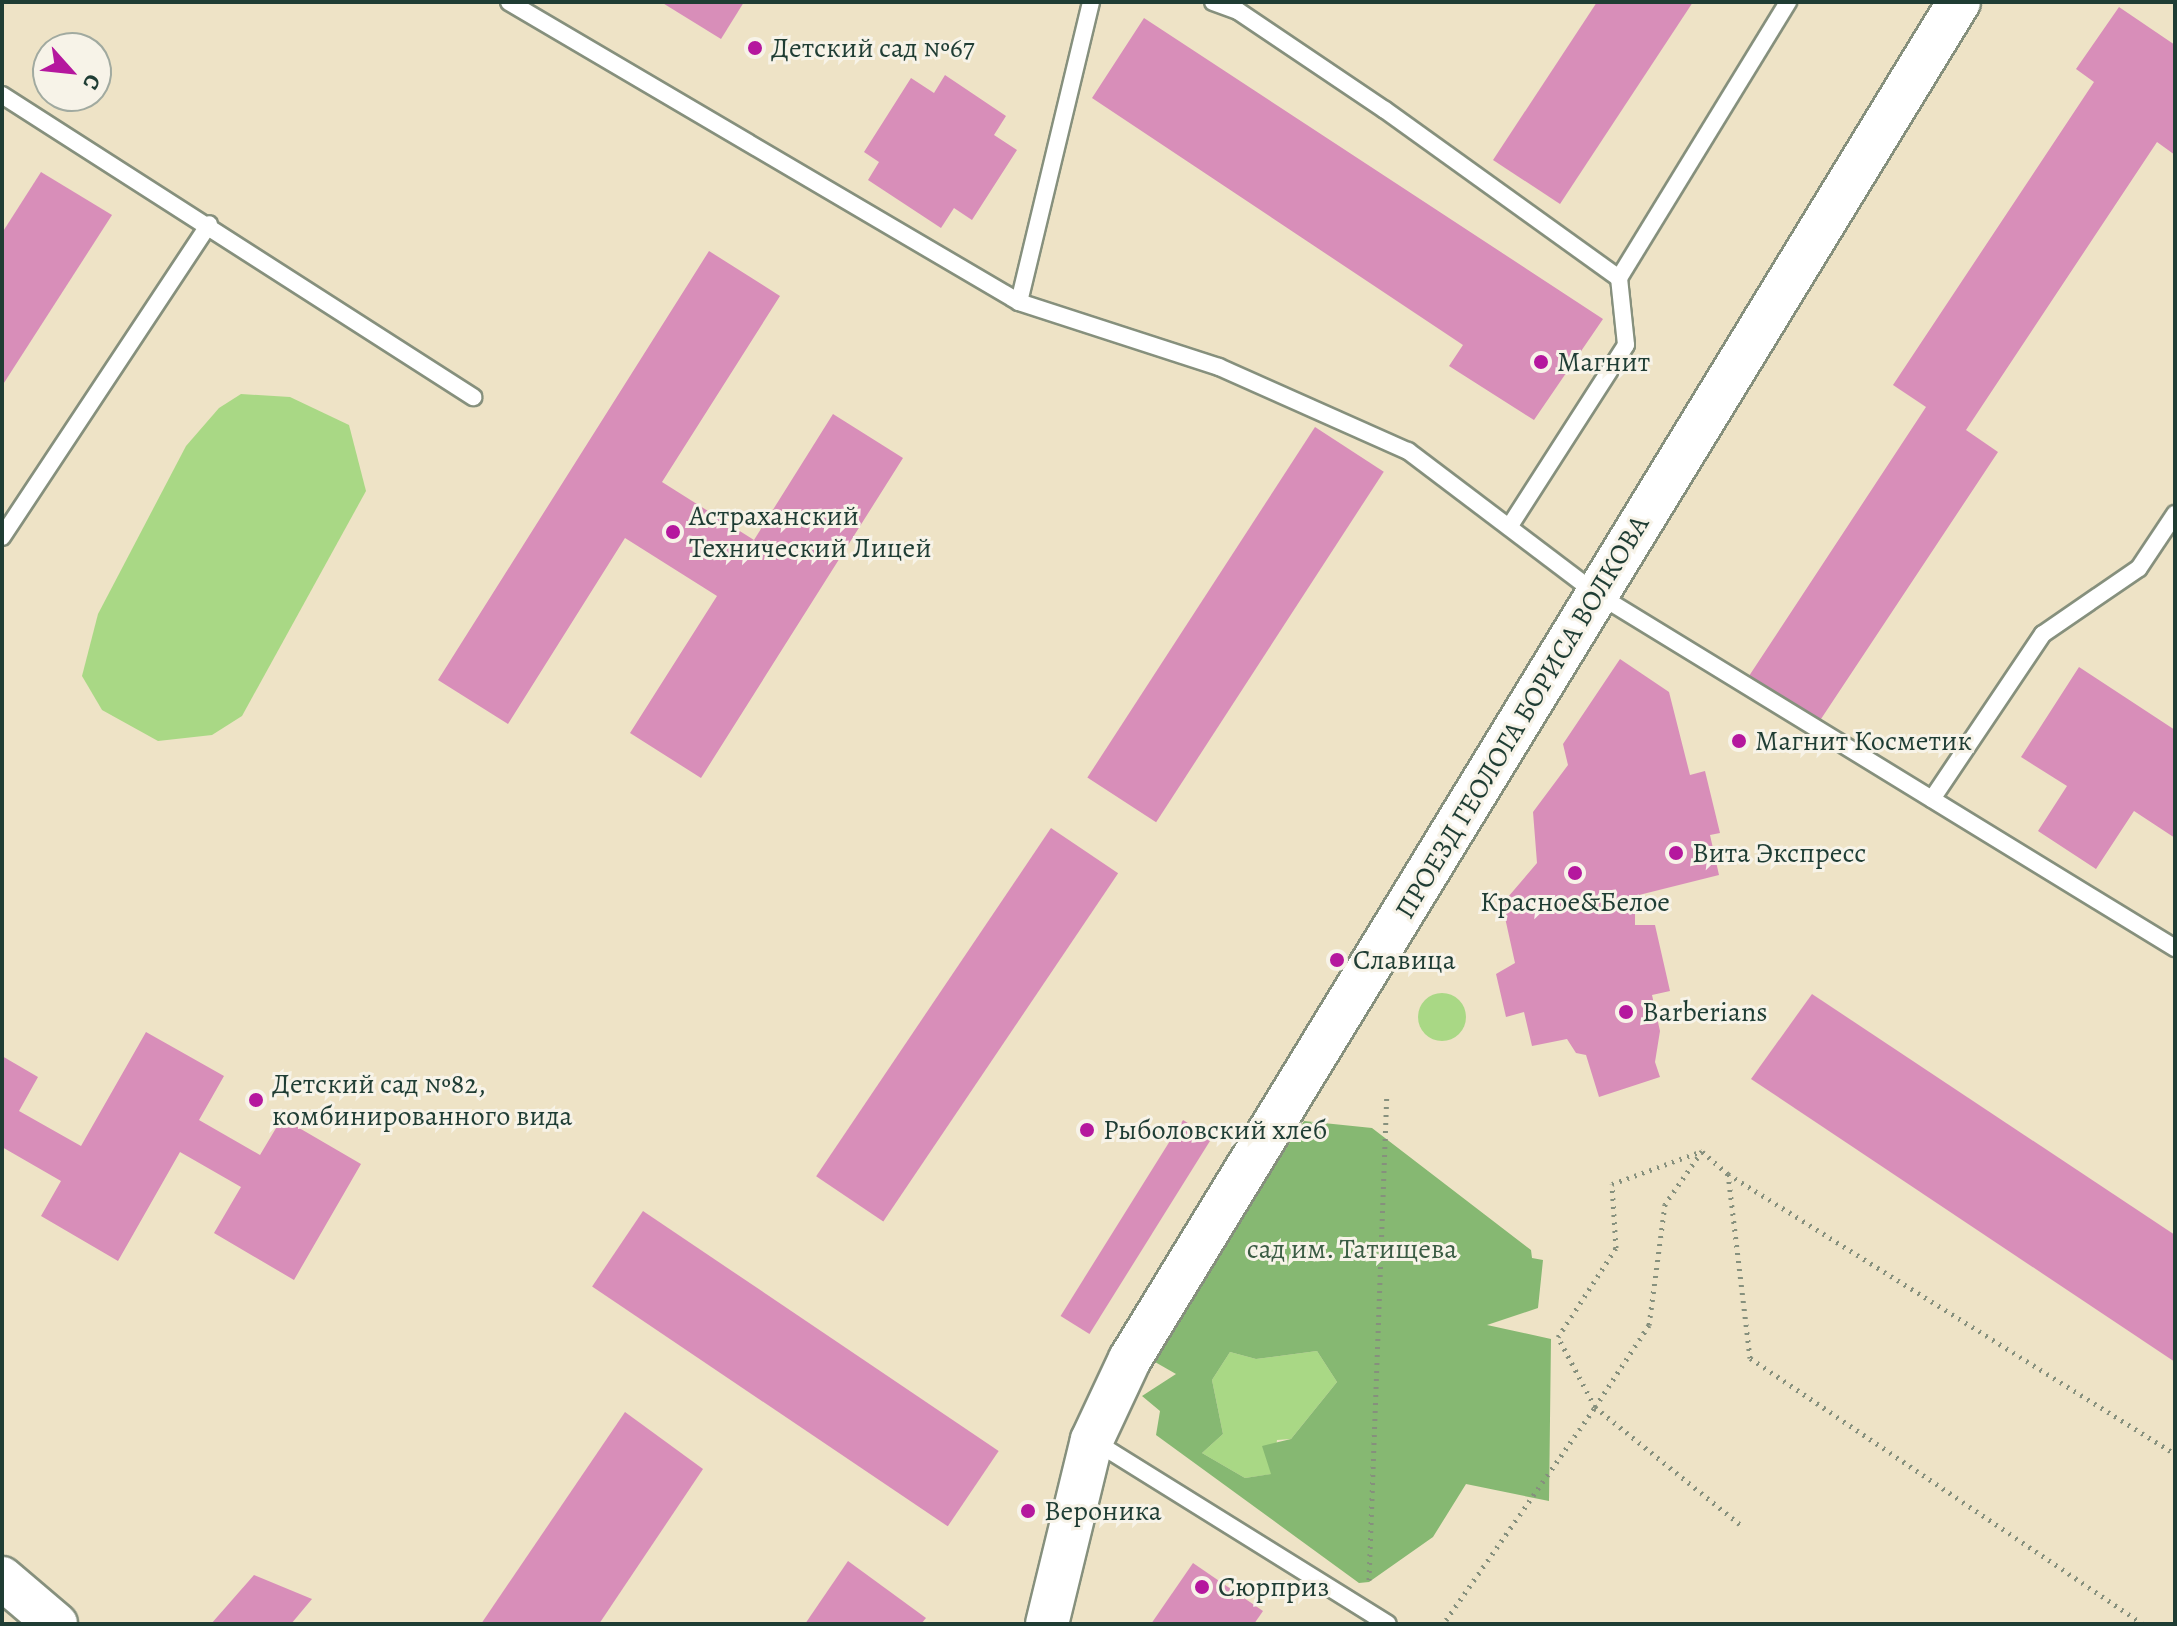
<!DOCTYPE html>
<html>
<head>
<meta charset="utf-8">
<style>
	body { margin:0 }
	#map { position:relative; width:2177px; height:1626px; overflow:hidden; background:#eee3c6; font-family:Alegreya,serif }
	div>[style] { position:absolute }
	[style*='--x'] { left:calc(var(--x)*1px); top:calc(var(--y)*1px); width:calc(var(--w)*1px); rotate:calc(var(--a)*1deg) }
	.green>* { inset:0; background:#a9d885 }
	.round { border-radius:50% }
	.forest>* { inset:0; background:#86b872 }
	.building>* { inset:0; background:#d88eb9; transform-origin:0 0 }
	.path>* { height:5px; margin-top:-2.5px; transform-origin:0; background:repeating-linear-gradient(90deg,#86907d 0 2px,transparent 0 8px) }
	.roads { filter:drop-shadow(2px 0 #86907d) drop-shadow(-2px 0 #86907d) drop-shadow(0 2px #86907d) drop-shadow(0 -2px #86907d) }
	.service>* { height:16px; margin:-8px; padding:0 8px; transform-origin:8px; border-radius:8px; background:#fff }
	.tertiary>* { height:42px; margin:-21px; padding:0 21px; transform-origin:21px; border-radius:21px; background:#fff }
	.dots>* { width:22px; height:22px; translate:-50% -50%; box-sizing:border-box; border:4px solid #f7f3e8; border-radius:50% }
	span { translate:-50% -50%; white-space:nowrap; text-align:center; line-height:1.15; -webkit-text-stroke:6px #f7f3e8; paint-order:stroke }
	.poi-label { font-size:28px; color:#1f3d34 }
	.left { translate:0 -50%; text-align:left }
	.street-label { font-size:28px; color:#1f3d34 }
	.park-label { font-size:28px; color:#3b5c44 }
	.frame { position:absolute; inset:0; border:4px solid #1f3d34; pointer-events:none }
	.north { position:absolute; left:32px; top:32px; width:80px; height:80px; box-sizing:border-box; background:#f7f3e8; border:2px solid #a1aaa0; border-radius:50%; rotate:117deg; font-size:22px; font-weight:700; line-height:32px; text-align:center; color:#1f3d34 }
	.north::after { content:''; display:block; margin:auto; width:28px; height:36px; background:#b5179e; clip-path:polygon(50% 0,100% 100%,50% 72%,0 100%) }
</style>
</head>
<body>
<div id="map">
	<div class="green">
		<div style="clip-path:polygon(241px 394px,290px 397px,349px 425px,366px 491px,242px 716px,212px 735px,158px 741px,102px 710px,82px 676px,98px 614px,186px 446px,219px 408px)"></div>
		<div class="round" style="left:1418px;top:993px;width:48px;height:48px"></div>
		<div style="clip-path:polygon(1317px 1351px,1337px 1382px,1291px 1439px,1277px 1440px,1272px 1474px,1245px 1478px,1202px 1453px,1223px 1434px,1212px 1380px,1230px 1352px,1256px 1359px)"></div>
	</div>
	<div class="forest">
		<div style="clip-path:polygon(evenodd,1304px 1121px,1372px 1128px,1531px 1250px,1532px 1258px,1543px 1260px,1538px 1308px,1487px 1325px,1551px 1339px,1549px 1501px,1466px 1484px,1433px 1537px,1369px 1582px,1359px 1583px,1156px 1435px,1160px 1411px,1142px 1396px,1176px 1374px,1148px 1358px,1304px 1121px,1317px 1351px,1337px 1382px,1291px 1439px,1262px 1446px,1271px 1474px,1245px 1478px,1202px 1453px,1223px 1434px,1212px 1380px,1230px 1352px,1256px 1359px,1317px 1351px)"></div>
	</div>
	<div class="building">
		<div style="clip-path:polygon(661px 2px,744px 2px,721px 39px)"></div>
		<div style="clip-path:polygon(1597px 2px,1693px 2px,1560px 204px,1493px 160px)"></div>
		<div style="clip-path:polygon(2119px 7px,2175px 45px,2175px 155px,2157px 142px,1966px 430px,1998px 452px,1819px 722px,1749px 676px,1926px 407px,1893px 385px,2094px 82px,2076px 69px)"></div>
		<div style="clip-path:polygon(1144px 18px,1603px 319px,1534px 420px,1449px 366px,1463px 345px,1092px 98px)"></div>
		<div style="clip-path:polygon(945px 75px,1006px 116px,994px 135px,1017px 150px,972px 220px,954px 208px,941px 228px,868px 180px,879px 162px,864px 152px,911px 78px,934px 93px)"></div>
		<div style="clip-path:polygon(41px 172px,112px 215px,2px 386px,2px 233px)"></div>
		<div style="clip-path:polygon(709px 251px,780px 296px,662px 482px,754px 540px,833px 414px,903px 458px,701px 778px,630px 733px,717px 596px,625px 538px,508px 724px,438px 680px)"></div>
		<div style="left:1315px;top:427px;width:82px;height:418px;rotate:33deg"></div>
		<div style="clip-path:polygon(1620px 659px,1669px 692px,1690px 775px,1705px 771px,1720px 833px,1710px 835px,1719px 875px,1635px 896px,1635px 925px,1655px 925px,1670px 991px,1652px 995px,1660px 1031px,1655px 1062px,1660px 1077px,1599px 1097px,1586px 1055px,1576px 1053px,1567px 1039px,1532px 1046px,1524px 1012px,1506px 1017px,1496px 974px,1515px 963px,1502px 904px,1537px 863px,1533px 812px,1568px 765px,1563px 744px)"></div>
		<div style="clip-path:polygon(2079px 667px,2175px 730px,2175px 838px,2134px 811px,2096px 869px,2038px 831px,2067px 786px,2021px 757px)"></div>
		<div style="left:1051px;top:828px;width:81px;height:420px;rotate:34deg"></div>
		<div style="clip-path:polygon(1812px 994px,2175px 1235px,2175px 1362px,1751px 1079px)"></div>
		<div style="clip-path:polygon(146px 1032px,224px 1076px,199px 1120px,260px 1155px,282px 1118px,361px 1164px,294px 1280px,214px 1233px,241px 1187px,180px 1152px,118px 1261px,41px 1216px,61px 1181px,2px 1147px,2px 1056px,38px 1077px,19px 1111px,81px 1146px)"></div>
		<div style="left:1183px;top:1120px;width:34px;height:231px;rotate:32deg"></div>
		<div style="left:643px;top:1211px;width:429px;height:91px;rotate:34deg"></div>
		<div style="clip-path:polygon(625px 1412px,703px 1469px,599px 1624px,481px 1624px)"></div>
		<div style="clip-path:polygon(848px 1561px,926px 1618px,921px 1624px,805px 1624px)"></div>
		<div style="clip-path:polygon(1193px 1563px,1263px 1611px,1254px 1624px,1151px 1624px)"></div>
		<div style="clip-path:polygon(254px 1575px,312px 1599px,291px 1624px,211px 1624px)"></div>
	</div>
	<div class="path">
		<div style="--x:1728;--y:1174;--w:35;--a:-139"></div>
		<div style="--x:1702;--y:1151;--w:65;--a:124.9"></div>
		<div style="--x:1665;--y:1204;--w:122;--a:97.5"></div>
		<div style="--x:1649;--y:1325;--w:98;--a:123.4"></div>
		<div style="--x:1595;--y:1407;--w:191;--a:39"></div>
		<div style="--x:1369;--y:1580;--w:487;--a:-87.9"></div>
		<div style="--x:1446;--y:1620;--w:260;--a:-55"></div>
		<div style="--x:1595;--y:1407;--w:79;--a:-117.9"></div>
		<div style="--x:1558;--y:1337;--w:106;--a:-56.9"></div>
		<div style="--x:1616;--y:1248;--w:64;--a:-93.6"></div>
		<div style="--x:1612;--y:1184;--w:96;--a:-20.1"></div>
		<div style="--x:2143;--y:1624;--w:475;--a:-145.9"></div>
		<div style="--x:1750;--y:1358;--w:185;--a:-96.8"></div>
		<div style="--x:1728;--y:1174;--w:527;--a:32.06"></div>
	</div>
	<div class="roads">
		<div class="service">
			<div style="--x:509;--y:2;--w:592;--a:30.47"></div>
			<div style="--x:1019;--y:302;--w:309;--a:-76.5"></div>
			<div style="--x:1213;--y:2;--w:27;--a:20"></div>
			<div style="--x:1238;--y:11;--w:177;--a:34"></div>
			<div style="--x:1385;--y:110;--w:288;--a:35.7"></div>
			<div style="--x:1619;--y:278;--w:67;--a:84"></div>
			<div style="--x:1626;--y:345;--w:216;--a:122.7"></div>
			<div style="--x:2;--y:95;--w:560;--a:32.67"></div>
			<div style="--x:1619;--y:278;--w:324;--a:-58.5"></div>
			<div style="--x:1019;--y:302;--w:210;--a:18"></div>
			<div style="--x:1219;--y:367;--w:207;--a:24"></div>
			<div style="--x:1408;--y:451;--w:237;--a:37.1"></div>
			<div style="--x:1597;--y:594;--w:678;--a:31.49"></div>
			<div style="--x:2;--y:537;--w:375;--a:-56.5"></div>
			<div style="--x:1932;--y:799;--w:199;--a:-56.1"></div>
			<div style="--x:2043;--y:634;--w:116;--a:-34.5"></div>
			<div style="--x:2139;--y:568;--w:65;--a:-56.3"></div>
			<div style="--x:1094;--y:1441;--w:346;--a:31.9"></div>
		</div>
		<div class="tertiary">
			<div style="--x:2;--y:1578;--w:71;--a:40.4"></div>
			<div style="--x:1047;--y:1624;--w:189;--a:-76.3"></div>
			<div style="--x:1092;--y:1440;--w:89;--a:-64.9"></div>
			<div style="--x:1130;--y:1359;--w:1590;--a:-58.58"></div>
		</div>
	</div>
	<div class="dots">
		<div style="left:755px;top:48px;background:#b5179e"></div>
		<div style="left:1541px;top:362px;background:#b5179e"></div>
		<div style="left:673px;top:532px;background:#b5179e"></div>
		<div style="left:1739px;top:741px;background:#b5179e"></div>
		<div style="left:1676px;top:853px;background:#b5179e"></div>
		<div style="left:1575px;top:873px;background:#b5179e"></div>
		<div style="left:1337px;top:960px;background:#b5179e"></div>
		<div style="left:1626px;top:1012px;background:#b5179e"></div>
		<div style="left:256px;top:1100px;background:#b5179e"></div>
		<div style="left:1087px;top:1130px;background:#b5179e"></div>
		<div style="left:1028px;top:1511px;background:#b5179e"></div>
		<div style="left:1202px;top:1587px;background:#b5179e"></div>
	</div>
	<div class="poi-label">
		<span class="left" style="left:771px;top:48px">Детский сад №67</span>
		<span class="left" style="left:1557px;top:362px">Магнит</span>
		<span class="left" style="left:689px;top:532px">Астраханский<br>Технический Лицей</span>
		<span class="left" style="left:1755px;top:741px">Магнит Косметик</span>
		<span class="left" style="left:1692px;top:853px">Вита Экспресс</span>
		<span style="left:1575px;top:902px">Красное&amp;Белое</span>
		<span class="left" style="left:1353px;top:960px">Славица</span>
		<span class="left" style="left:1642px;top:1012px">Barberians</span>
		<span class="left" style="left:272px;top:1100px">Детский сад №82,<br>комбинированного вида</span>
		<span class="left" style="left:1103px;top:1130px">Рыболовский хлеб</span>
		<span class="left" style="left:1044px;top:1511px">Вероника</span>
		<span class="left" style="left:1218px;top:1587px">Сюрприз</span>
	</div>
	<div class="street-label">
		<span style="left:1522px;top:717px;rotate:-59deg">ПРОЕЗД ГЕОЛОГА БОРИСА ВОЛКОВА</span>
	</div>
	<div class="park-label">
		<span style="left:1352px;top:1249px">сад им. Татищева</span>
	</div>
	<div class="frame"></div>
	<div class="north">С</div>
</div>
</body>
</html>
